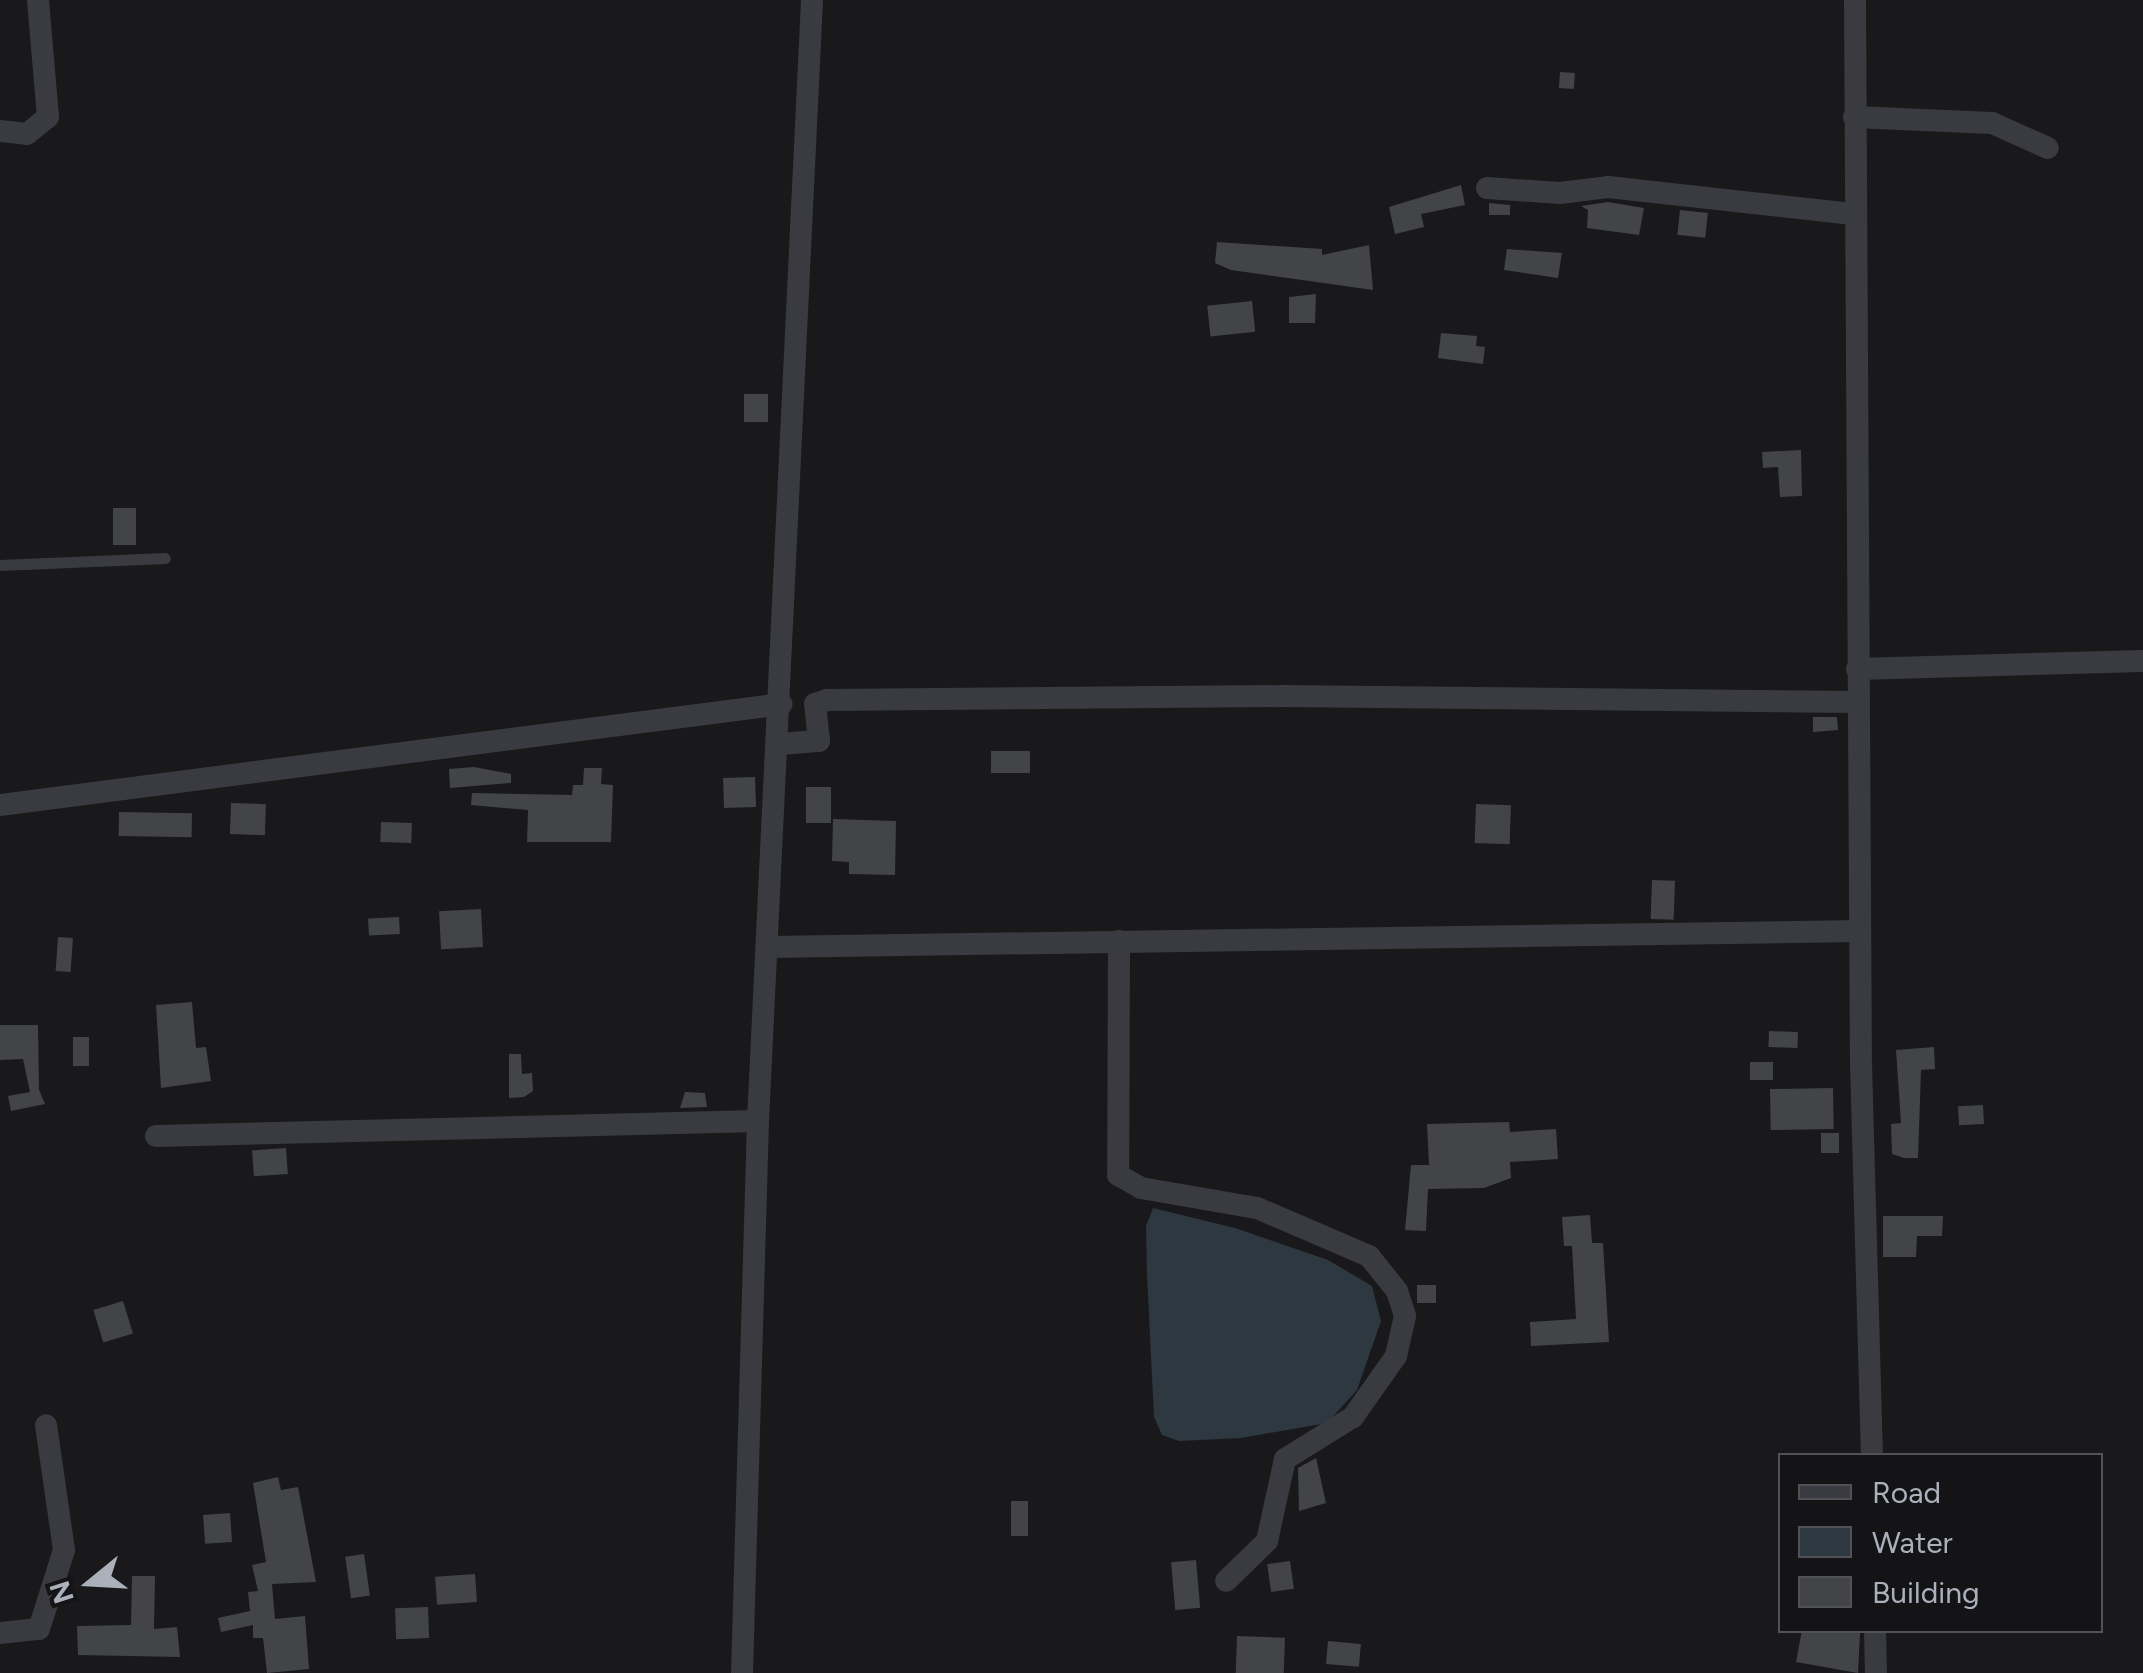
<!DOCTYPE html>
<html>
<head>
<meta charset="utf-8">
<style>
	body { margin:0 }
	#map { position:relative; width:2143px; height:1673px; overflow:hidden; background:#19191b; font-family:Figtree,sans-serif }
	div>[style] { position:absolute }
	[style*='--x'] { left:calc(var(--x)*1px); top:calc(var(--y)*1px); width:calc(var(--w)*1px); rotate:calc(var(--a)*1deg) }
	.water>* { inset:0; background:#2e3840 }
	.building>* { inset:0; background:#434448; transform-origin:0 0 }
	.service>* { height:11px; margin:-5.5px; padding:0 5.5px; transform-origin:5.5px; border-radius:5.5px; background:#3a3b40 }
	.minor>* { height:22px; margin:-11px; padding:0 11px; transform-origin:11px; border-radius:11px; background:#3a3b40 }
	span { translate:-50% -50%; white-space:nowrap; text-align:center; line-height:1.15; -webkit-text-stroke:8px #141416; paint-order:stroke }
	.legend { position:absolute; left:1778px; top:1453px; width:325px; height:180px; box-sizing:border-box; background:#141416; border:2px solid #505258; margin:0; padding:12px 18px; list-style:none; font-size:30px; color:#abb0bb }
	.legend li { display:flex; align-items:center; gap:20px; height:50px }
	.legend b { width:50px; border:2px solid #505258 }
	.north { position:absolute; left:40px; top:1533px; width:100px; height:100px; -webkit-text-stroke:8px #141416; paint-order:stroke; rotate:252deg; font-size:28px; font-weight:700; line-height:40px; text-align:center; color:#abb0bb }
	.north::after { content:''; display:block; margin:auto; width:35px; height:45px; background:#abb0bb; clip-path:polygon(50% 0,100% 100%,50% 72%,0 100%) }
</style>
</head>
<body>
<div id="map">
	<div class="water">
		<div style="clip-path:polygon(1153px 1208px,1235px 1228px,1328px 1260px,1372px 1286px,1381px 1321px,1357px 1390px,1327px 1423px,1241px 1438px,1179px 1441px,1162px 1435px,1154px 1417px,1147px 1274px,1146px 1226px)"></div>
	</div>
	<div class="building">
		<div style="left:1560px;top:72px;width:15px;height:16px;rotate:4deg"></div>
		<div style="clip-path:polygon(1461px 185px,1465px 205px,1421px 214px,1424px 227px,1395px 234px,1389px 207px)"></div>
		<div style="clip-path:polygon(1608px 202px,1644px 208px,1639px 235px,1587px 228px,1588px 210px,1581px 206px)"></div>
		<div style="clip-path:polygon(1489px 203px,1510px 205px,1510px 215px,1489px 215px)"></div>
		<div style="left:1680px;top:210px;width:28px;height:25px;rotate:6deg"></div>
		<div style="clip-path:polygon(1217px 242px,1322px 249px,1322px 255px,1369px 245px,1373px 290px,1231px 270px,1215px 263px)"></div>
		<div style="clip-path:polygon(1507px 249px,1562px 253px,1558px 278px,1504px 270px)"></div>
		<div style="clip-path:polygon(1316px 294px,1315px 323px,1289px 323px,1289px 297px)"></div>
		<div style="left:1252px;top:301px;width:31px;height:45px;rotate:84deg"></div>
		<div style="clip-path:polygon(1441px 333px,1477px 336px,1476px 346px,1485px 347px,1483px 364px,1438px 358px)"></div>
		<div style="left:744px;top:394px;width:24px;height:28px"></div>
		<div style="clip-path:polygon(1801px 450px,1802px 496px,1780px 497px,1778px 467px,1763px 468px,1762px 452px)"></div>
		<div style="left:113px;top:508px;width:23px;height:37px"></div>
		<div style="clip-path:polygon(1813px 717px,1837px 717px,1838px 730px,1813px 732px)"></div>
		<div style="left:991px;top:751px;width:39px;height:22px"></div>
		<div style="clip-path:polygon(474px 767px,511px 774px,511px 783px,450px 788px,449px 769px)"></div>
		<div style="clip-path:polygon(584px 768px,602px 768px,601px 784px,613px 785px,611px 842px,527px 842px,528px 810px,471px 805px,472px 793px,572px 795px,573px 785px,583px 785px)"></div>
		<div style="left:755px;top:777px;width:30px;height:32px;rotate:88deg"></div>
		<div style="left:806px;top:787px;width:25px;height:36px"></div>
		<div style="left:231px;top:803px;width:35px;height:31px;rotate:2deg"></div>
		<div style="left:1476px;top:804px;width:35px;height:39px;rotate:2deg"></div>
		<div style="left:119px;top:812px;width:73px;height:24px;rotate:1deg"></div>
		<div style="clip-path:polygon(833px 819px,896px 821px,895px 875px,849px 874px,849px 862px,832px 861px)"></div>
		<div style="left:381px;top:822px;width:31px;height:20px;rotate:2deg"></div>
		<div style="left:1652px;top:880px;width:23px;height:39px;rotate:2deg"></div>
		<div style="left:481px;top:909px;width:38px;height:42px;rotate:87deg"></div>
		<div style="left:399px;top:917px;width:17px;height:31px;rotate:87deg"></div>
		<div style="left:58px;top:937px;width:15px;height:34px;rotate:4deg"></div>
		<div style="clip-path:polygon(192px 1002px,196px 1048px,206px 1047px,211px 1081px,161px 1088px,156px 1005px)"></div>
		<div style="clip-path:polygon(0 1025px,38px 1025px,39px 1090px,45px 1104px,11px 1111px,8px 1096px,30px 1092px,23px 1059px,0 1060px)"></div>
		<div style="left:1769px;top:1031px;width:29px;height:16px;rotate:2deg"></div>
		<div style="left:73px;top:1037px;width:16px;height:29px"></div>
		<div style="clip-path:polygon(1934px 1047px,1935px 1069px,1921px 1070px,1918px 1158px,1904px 1158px,1892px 1154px,1891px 1124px,1901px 1123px,1896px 1050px)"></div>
		<div style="clip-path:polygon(509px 1054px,521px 1054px,522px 1074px,532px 1073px,533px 1091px,524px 1097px,509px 1098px)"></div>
		<div style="left:1750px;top:1062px;width:23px;height:18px"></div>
		<div style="left:1833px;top:1088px;width:41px;height:63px;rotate:89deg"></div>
		<div style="clip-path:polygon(685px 1092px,705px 1093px,707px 1107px,680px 1108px)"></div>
		<div style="left:1983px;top:1105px;width:19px;height:25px;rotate:87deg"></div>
		<div style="clip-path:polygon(1509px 1122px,1510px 1132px,1556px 1129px,1558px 1159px,1510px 1162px,1511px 1178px,1484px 1188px,1428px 1189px,1426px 1231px,1405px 1230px,1411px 1165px,1429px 1165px,1427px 1124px)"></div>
		<div style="left:1839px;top:1133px;width:20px;height:18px;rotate:90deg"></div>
		<div style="left:286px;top:1148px;width:26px;height:34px;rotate:86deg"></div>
		<div style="clip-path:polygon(1590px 1215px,1592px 1243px,1603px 1243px,1609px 1342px,1531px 1346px,1530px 1322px,1576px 1319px,1572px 1246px,1564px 1246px,1562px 1217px)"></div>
		<div style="clip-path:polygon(1883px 1216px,1943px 1216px,1942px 1236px,1917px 1236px,1916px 1257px,1883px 1257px)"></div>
		<div style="left:1417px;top:1285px;width:19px;height:18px"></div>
		<div style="left:123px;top:1301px;width:34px;height:31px;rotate:73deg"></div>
		<div style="clip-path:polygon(1316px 1458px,1326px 1503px,1299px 1511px,1298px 1468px)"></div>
		<div style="clip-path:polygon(278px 1477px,281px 1490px,298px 1487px,316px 1582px,272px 1584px,275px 1619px,305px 1616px,309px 1669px,267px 1673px,263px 1638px,253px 1638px,253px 1625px,221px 1632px,218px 1618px,250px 1611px,248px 1592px,258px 1591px,252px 1565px,266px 1562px,253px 1483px)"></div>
		<div style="left:1011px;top:1501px;width:17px;height:35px"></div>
		<div style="left:230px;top:1513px;width:29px;height:27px;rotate:86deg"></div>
		<div style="left:364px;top:1554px;width:42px;height:19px;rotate:82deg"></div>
		<div style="left:1196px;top:1560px;width:48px;height:25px;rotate:85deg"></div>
		<div style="left:1290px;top:1561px;width:28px;height:23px;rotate:82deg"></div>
		<div style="left:475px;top:1574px;width:28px;height:40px;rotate:86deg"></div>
		<div style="clip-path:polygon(132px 1576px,155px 1576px,154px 1629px,177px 1627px,180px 1657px,78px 1655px,77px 1626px,131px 1625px)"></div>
		<div style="left:428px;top:1607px;width:31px;height:33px;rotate:88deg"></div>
		<div style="clip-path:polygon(1802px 1630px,1860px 1633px,1858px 1673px,1796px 1662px)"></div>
		<div style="left:1237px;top:1636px;width:48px;height:37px;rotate:2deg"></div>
		<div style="left:1328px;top:1641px;width:33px;height:23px;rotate:5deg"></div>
	</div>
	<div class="service">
		<div style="--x:0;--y:565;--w:165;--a:-2.4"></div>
	</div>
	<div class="minor">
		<div style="--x:1855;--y:0;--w:1064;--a:89.68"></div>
		<div style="--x:1861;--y:1064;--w:392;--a:88.4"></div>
		<div style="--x:1854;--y:117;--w:138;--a:2.5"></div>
		<div style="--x:1992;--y:123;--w:61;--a:24.1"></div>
		<div style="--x:0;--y:131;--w:27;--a:6"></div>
		<div style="--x:27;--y:134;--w:27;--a:-39"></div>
		<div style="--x:48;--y:117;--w:117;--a:-94.9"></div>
		<div style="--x:1487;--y:188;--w:73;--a:3.9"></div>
		<div style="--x:1560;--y:193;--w:48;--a:-7.1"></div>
		<div style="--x:1608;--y:187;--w:246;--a:6.3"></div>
		<div style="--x:1857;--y:669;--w:286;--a:-1.6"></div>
		<div style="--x:781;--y:744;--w:38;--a:-5"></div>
		<div style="--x:819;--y:741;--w:37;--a:-96"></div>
		<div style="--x:815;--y:704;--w:13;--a:-18"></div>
		<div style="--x:827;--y:700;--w:454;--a:-0.5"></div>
		<div style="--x:1281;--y:696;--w:577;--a:0.6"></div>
		<div style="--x:0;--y:805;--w:788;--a:-7.36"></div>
		<div style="--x:1119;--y:941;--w:234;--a:90.2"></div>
		<div style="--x:1118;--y:1175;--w:26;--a:29"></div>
		<div style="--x:1141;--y:1188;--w:118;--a:9.8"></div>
		<div style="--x:1257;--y:1208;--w:122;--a:23.2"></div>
		<div style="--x:1369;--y:1256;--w:45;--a:51.3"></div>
		<div style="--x:1397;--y:1291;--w:26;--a:72"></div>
		<div style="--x:1405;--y:1316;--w:41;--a:102.7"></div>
		<div style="--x:1396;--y:1356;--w:75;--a:125.2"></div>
		<div style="--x:1353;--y:1417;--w:80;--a:148.3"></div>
		<div style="--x:1285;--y:1459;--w:84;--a:102.4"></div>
		<div style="--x:1267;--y:1541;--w:57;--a:135.7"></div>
		<div style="--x:769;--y:947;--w:1091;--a:-0.84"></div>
		<div style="--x:156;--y:1136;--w:602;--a:-1.43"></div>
		<div style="--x:1875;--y:1630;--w:43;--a:88.7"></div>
		<div style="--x:0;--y:1633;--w:39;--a:-6"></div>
		<div style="--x:39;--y:1629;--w:83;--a:-72.4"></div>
		<div style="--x:64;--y:1550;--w:126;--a:-98.2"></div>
		<div style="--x:742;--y:1673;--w:552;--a:-88.34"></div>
		<div style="--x:758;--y:1121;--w:1122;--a:-87.24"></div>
	</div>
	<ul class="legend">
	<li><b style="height:12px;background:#3a3b40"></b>Road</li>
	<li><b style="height:28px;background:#2e3840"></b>Water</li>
	<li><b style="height:28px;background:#434448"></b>Building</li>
	</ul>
	<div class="north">N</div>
</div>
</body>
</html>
